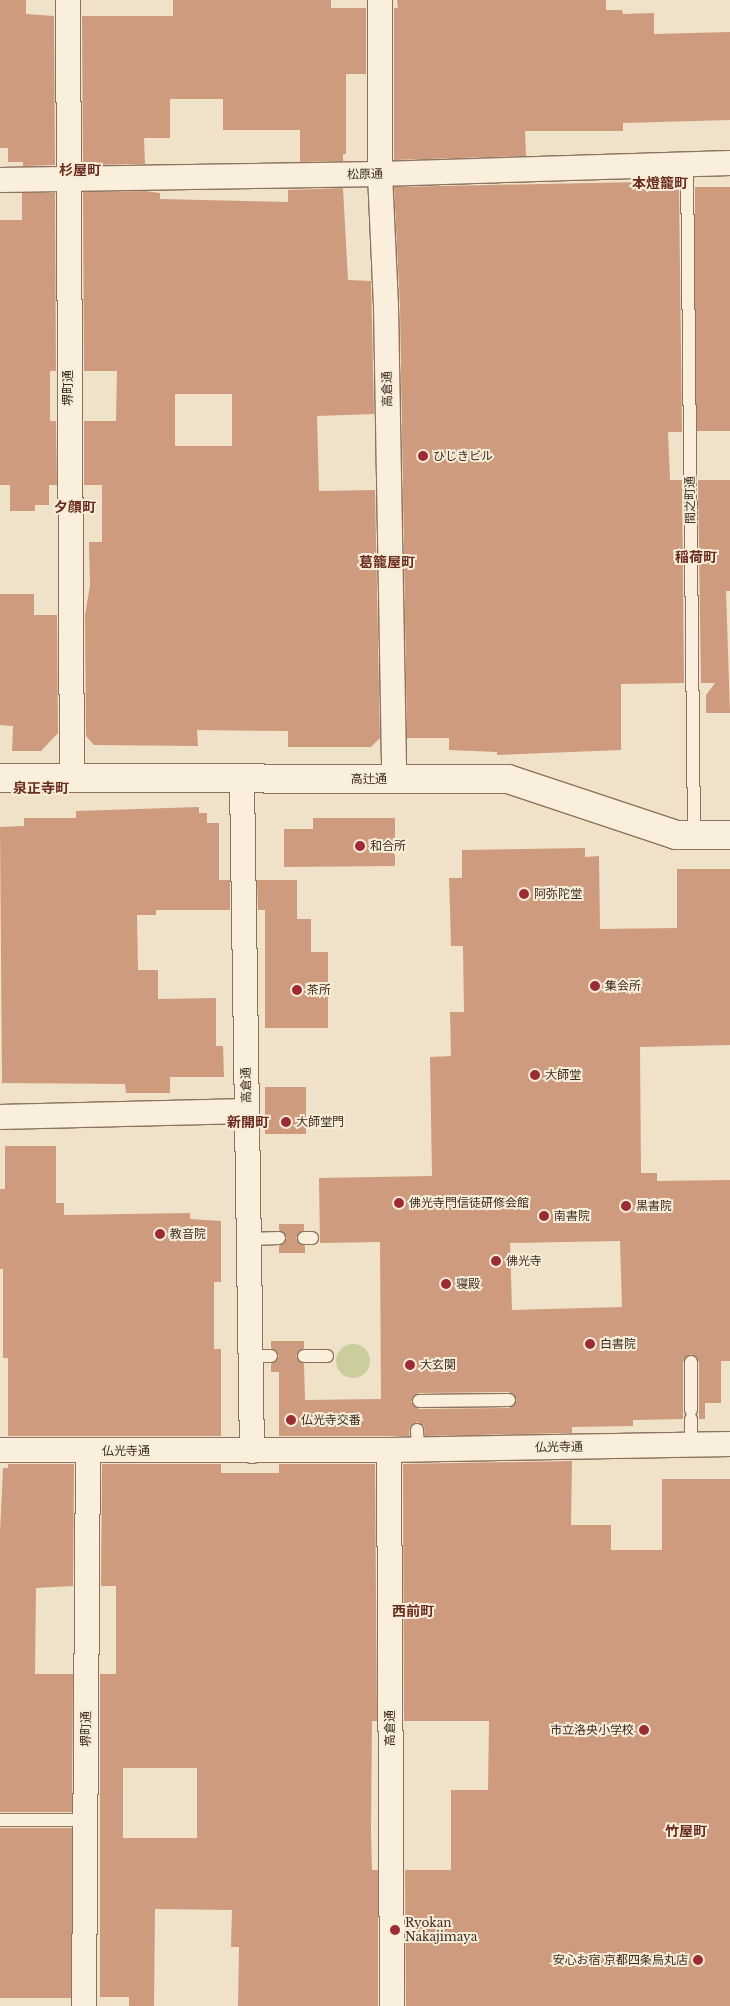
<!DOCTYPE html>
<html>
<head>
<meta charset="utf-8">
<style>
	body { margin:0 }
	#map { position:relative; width:730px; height:2006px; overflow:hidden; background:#efe2c8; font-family:"Libre Baskerville","Noto Sans JP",serif }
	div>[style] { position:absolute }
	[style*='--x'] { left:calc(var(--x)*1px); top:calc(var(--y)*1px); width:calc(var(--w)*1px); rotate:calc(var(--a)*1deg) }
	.green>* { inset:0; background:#cbce9c }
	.round { border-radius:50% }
	.building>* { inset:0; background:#ce9b7e; transform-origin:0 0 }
	.roads { filter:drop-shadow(1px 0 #8c735d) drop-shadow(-1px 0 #8c735d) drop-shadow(0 1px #8c735d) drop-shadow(0 -1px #8c735d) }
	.service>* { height:12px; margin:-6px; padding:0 6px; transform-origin:6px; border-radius:6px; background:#faefdc }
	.minor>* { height:24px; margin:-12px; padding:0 12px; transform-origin:12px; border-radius:12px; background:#faefdc }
	.tertiary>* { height:28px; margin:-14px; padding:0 14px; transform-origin:14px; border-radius:14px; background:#faefdc }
	.dots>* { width:14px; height:14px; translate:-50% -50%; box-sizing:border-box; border:2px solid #f6ecd8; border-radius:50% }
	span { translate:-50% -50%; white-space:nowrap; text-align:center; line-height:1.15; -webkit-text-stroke:4px #f6ecd8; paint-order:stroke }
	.street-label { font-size:12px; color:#3c2c20 }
	.poi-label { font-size:12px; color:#3c2c20 }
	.left { translate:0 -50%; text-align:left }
	.right { translate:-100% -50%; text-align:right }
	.neighbourhood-label { font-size:14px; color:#6a2b1f; font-weight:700 }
</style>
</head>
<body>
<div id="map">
	<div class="green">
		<div class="round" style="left:336px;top:1344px;width:34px;height:34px"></div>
	</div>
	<div class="building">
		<div style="clip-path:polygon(0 0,26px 0,26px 14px,54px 16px,55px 165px,23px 166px,23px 162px,8px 162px,8px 148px,0 148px)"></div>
		<div style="clip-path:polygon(173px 0,331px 0,331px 8px,366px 8px,366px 74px,346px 74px,346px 154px,343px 154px,343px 161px,300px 162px,300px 130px,223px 130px,223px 99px,170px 99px,170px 138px,144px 138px,145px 164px,83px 165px,82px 16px,173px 16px)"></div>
		<div style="clip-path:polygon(397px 0,606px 0,606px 10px,622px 10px,623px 14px,654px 13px,654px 34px,730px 32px,730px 120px,623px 123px,623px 131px,525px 131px,526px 156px,394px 160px,394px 8px,398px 8px)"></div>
		<div style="clip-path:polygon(638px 182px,674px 184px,674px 190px,679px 189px,682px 432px,668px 432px,670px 480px,682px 480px,684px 683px,621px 684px,621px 750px,497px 755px,497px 752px,449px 750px,449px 738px,407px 738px,400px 306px,394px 187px)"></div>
		<div style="left:730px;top:187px;width:244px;height:35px;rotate:90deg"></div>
		<div style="clip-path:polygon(evenodd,343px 188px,348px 280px,371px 281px,374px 414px,317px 416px,319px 491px,375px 490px,380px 738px,371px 747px,288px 747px,288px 731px,197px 730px,198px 746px,94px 745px,86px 736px,85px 615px,90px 585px,89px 542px,102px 542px,102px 485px,84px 485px,84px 421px,116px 421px,117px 371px,84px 371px,83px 192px,145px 191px,160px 193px,160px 199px,288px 202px,288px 190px,343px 188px,175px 394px,232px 394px,232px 446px,175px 446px,175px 394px)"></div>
		<div style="clip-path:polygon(22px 193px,55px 193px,56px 371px,50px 371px,50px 421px,56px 421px,57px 485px,49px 485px,49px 505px,35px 505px,35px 511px,10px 511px,10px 485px,0 485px,0 220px,22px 220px)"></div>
		<div style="clip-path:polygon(698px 480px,730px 480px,730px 591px,726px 591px,730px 713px,706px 713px,706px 695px,715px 683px,701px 683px)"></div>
		<div style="clip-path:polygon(0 594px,34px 594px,34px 615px,57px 615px,58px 733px,41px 751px,12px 751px,13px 726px,0 725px)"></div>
		<div style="clip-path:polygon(199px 807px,199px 813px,207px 813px,207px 823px,219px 823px,219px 880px,230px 880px,230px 910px,156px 910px,156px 915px,137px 915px,138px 970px,158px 970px,158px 999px,216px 998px,216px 1046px,223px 1046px,224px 1077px,170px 1077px,170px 1093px,126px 1093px,125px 1084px,2px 1083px,0 827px,24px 826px,24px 818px,76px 818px,76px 811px)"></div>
		<div style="clip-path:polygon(313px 818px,395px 818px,395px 866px,284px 867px,284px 829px,313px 829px)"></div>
		<div style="clip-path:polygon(evenodd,585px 848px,585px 857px,599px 856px,600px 929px,677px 928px,677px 869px,730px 869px,730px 1045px,640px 1047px,641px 1173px,657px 1173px,657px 1181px,730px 1180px,730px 1361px,721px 1361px,721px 1403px,705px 1403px,705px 1419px,699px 1419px,699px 1362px,691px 1354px,683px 1362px,683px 1419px,633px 1420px,633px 1426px,572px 1427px,572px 1433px,425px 1436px,424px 1426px,417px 1422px,410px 1426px,409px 1436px,279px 1436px,279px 1372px,271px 1372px,271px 1364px,279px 1356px,271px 1348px,271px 1341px,304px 1341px,304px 1348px,296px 1356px,304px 1364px,305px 1400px,381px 1399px,380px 1242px,320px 1243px,319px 1178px,432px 1176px,430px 1057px,451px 1056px,450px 1012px,464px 1012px,463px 946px,451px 946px,450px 909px,449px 878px,462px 878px,462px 850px,585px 848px,620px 1241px,622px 1307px,512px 1310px,510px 1243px,620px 1241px,585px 848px,509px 1392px,517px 1400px,509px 1408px,419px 1409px,411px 1402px,419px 1393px,509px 1392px)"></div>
		<div style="clip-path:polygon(257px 880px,297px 880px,297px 919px,311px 919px,311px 952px,328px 952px,328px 1028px,265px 1028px,265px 910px,258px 910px)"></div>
		<div style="left:265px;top:1087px;width:41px;height:47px"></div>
		<div style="clip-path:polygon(5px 1146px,56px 1146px,56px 1203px,64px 1203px,64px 1215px,190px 1213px,190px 1219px,221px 1221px,221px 1282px,214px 1282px,214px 1349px,221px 1349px,221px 1436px,8px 1436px,8px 1358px,3px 1358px,3px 1269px,0 1269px,0 1189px,5px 1189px)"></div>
		<div style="clip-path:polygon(279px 1224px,304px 1224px,304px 1230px,296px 1238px,305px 1246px,305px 1253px,279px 1253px,279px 1246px,287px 1238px,279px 1230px)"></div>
		<div style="clip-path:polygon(572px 1461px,571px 1525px,611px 1525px,611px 1550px,662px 1550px,662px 1479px,730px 1479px,730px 2006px,406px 2006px,405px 1870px,451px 1870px,451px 1790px,488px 1790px,489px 1721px,404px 1721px,403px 1464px)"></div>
		<div style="clip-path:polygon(8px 1464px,74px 1464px,73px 1586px,36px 1588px,35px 1674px,73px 1674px,72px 1812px,0 1812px,0 1533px,3px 1468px,8px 1468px)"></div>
		<div style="clip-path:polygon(evenodd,102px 1464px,221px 1464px,221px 1473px,279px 1473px,279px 1464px,375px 1464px,377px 1721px,372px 1721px,371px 1830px,372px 1870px,378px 1870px,378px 2006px,238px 2006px,239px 1947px,231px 1947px,232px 1910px,155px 1909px,154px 2006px,129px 2006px,129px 1997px,100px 1997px,100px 1674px,116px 1674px,116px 1586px,101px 1586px,102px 1464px,123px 1768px,197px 1768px,197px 1838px,123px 1838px,123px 1768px)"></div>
		<div style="left:0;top:1828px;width:72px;height:170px"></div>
	</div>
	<div class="roads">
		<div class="service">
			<div style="--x:687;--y:165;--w:670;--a:89.4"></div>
			<div style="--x:304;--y:1238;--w:8;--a:0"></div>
			<div style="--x:249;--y:1239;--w:30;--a:-2"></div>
			<div style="--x:250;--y:1356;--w:21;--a:0"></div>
			<div style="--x:304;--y:1356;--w:23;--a:0"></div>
			<div style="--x:691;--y:1362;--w:48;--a:90"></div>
			<div style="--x:419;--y:1401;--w:90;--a:-0.6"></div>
			<div style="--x:691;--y:1419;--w:26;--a:90"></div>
			<div style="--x:417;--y:1430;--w:19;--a:87"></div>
			<div style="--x:0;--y:1820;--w:85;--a:0"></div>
		</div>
		<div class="minor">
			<div style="--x:68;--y:0;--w:777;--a:89.71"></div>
			<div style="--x:380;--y:0;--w:174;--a:90"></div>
			<div style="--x:380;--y:174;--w:132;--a:87.4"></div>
			<div style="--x:386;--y:306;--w:473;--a:89"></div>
			<div style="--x:0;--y:180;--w:380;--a:-0.9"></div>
			<div style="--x:380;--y:174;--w:350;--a:-1.8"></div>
			<div style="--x:242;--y:779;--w:672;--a:89.15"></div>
			<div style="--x:0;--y:1117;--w:246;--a:-1.4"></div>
			<div style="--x:0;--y:1450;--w:389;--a:0"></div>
			<div style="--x:389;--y:1450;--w:341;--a:-1"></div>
			<div style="--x:389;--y:1450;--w:556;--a:89.69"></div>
			<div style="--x:84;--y:2006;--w:555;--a:-89.59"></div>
		</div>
		<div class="tertiary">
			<div style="--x:0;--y:778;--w:508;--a:0.11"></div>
			<div style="--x:508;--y:779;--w:177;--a:18.4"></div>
			<div style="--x:676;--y:835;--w:54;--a:0"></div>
		</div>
	</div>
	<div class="dots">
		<div style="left:423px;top:456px;background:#9c2c33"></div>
		<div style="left:360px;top:846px;background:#9c2c33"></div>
		<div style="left:524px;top:894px;background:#9c2c33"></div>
		<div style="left:595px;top:986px;background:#9c2c33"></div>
		<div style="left:297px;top:990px;background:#9c2c33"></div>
		<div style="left:535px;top:1075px;background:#9c2c33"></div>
		<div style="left:286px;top:1122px;background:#9c2c33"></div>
		<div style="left:399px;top:1203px;background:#9c2c33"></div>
		<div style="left:626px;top:1206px;background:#9c2c33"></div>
		<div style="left:544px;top:1216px;background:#9c2c33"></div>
		<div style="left:160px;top:1234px;background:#9c2c33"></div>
		<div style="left:496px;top:1261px;background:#9c2c33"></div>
		<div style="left:446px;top:1284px;background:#9c2c33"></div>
		<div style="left:590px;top:1344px;background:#9c2c33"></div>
		<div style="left:410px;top:1365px;background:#9c2c33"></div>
		<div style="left:291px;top:1420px;background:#9c2c33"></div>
		<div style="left:644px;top:1730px;background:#9c2c33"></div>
		<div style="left:395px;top:1930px;background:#9c2c33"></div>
		<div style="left:698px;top:1960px;background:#9c2c33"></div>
	</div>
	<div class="street-label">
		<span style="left:365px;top:174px;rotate:-1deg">松原通</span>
		<span style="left:68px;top:388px;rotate:-90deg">堺町通</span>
		<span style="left:387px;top:389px;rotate:-91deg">高倉通</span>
		<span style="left:690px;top:500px;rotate:-91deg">間之町通</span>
		<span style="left:369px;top:779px">高辻通</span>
		<span style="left:246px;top:1085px;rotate:-91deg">高倉通</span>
		<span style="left:559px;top:1447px;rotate:-1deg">仏光寺通</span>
		<span style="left:126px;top:1451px">仏光寺通</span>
		<span style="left:390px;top:1728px;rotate:-90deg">高倉通</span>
		<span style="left:86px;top:1729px;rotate:-90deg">堺町通</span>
	</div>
	<div class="poi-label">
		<span class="left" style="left:433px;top:456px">ひじきビル</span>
		<span class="left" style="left:370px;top:846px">和合所</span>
		<span class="left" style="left:534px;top:894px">阿弥陀堂</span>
		<span class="left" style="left:605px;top:986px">集会所</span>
		<span class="left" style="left:307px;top:990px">茶所</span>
		<span class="left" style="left:545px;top:1075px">大師堂</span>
		<span class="left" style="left:296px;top:1122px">大師堂門</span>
		<span class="left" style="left:409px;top:1203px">佛光寺門信徒研修会館</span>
		<span class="left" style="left:636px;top:1206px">黒書院</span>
		<span class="left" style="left:554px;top:1216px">南書院</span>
		<span class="left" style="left:170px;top:1234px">教音院</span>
		<span class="left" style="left:506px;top:1261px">佛光寺</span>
		<span class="left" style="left:456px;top:1284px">寝殿</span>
		<span class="left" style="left:600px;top:1344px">白書院</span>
		<span class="left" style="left:420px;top:1365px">大玄関</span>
		<span class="left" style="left:301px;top:1420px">仏光寺交番</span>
		<span class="right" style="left:634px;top:1730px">市立洛央小学校</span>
		<span class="left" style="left:405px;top:1930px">Ryokan<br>Nakajimaya</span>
		<span class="right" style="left:688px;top:1960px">安心お宿 京都四条烏丸店</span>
	</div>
	<div class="neighbourhood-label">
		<span style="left:80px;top:170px">杉屋町</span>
		<span style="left:660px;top:183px">本燈籠町</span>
		<span style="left:75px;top:507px">夕顔町</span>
		<span style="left:696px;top:557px">稲荷町</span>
		<span style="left:387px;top:562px">葛籠屋町</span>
		<span style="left:41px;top:788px">泉正寺町</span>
		<span style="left:248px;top:1122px">新開町</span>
		<span style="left:413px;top:1611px">西前町</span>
		<span style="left:686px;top:1831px">竹屋町</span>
	</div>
</div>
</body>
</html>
